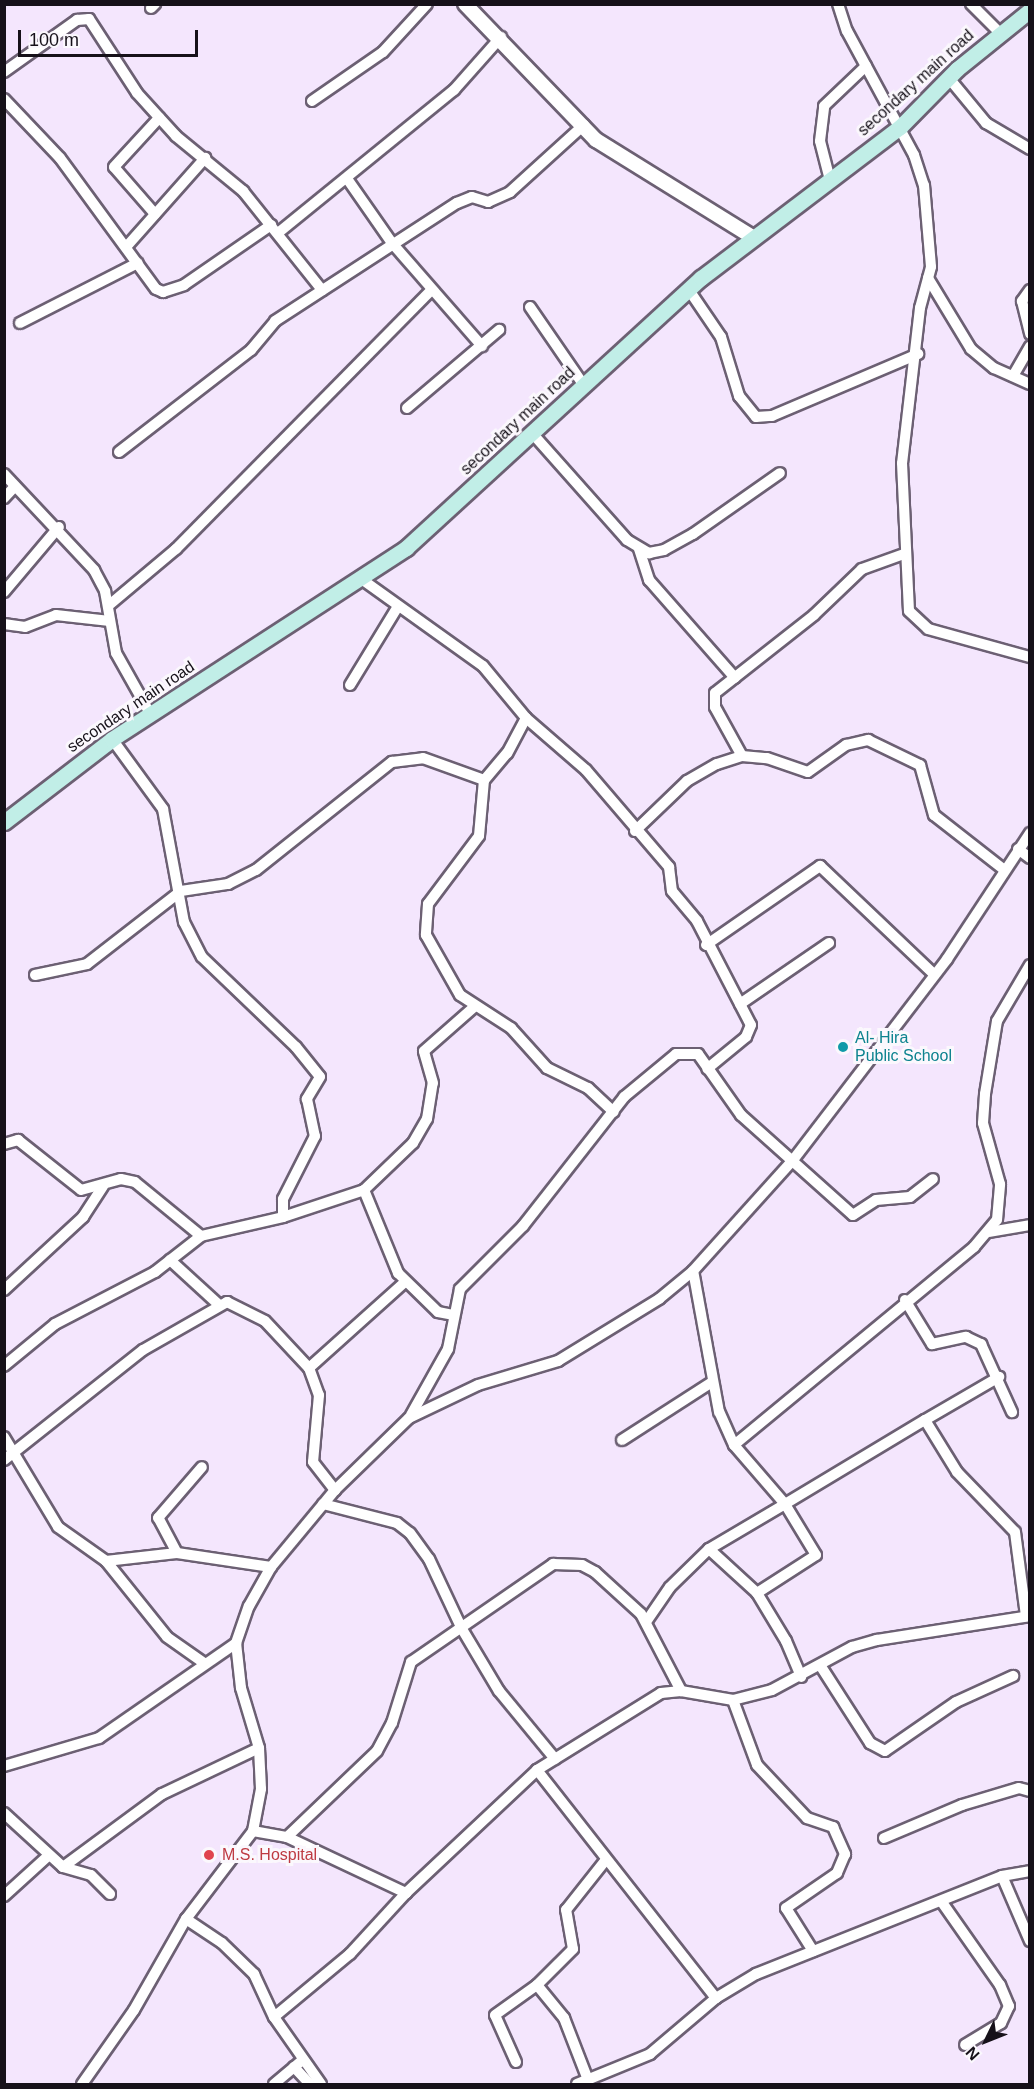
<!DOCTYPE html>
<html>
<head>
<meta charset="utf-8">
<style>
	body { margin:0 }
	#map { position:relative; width:1034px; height:2089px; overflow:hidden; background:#f4e6fd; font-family:Arial,sans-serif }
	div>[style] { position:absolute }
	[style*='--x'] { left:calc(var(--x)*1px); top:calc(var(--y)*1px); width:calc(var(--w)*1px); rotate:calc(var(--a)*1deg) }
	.roads { filter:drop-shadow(2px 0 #6c6073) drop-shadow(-2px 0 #6c6073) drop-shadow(0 2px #6c6073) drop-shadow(0 -2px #6c6073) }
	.minor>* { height:10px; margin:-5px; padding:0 5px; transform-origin:5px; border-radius:5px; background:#fff }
	.tertiary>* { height:14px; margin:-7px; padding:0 7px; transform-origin:7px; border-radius:7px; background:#fff }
	.secondary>* { height:15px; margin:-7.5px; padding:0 7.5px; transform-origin:7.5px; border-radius:7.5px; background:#c1eee7 }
	.dots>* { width:16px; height:16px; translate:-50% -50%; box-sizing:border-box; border:3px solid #fbf8fd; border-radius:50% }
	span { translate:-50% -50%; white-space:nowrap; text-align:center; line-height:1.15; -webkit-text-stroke:6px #fbf8fd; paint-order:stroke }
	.street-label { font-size:16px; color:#161119 }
	.culture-label { font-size:16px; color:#0d838f }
	.left { translate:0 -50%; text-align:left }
	.health-label { font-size:16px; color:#be3a42 }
	.frame { position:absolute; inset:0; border:6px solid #161119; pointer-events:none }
	.north { position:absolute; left:956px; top:2011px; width:60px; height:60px; -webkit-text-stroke:4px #fbf8fd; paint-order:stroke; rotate:227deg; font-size:16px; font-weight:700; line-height:24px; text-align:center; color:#161119 }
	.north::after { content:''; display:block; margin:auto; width:21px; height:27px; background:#161119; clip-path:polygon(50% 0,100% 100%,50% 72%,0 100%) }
	.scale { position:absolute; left:18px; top:30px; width:180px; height:27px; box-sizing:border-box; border:3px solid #161119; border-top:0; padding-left:8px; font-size:18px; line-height:21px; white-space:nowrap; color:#161119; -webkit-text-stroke:4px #fbf8fd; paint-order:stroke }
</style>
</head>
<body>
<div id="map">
	<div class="roads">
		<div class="minor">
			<div style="--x:838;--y:4;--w:28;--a:72"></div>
			<div style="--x:847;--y:31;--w:141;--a:61.6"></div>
			<div style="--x:914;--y:155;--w:32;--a:72"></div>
			<div style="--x:924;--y:185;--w:82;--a:85.1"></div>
			<div style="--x:931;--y:267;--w:42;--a:105"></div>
			<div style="--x:920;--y:308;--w:156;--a:96.6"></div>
			<div style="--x:902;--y:463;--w:148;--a:87.3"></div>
			<div style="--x:909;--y:611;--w:26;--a:43"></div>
			<div style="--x:928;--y:629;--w:106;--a:15.4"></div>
			<div style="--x:971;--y:4;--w:41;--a:45"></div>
			<div style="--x:151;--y:8;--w:6;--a:-45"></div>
			<div style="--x:4;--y:72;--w:90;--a:-35.5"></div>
			<div style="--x:77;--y:20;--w:12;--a:-5"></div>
			<div style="--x:89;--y:19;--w:88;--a:57"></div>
			<div style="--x:137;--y:93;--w:58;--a:47.8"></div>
			<div style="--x:176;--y:136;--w:87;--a:39.4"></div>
			<div style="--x:243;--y:191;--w:127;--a:51.4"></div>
			<div style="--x:948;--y:77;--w:60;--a:50.4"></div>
			<div style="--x:986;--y:123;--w:51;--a:30.6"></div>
			<div style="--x:4;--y:99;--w:81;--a:46.5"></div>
			<div style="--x:60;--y:158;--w:162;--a:53.8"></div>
			<div style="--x:156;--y:289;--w:8;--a:23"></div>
			<div style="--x:163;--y:292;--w:22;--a:-18"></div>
			<div style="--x:184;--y:285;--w:106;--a:-34.6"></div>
			<div style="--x:312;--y:101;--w:86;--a:-34.6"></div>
			<div style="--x:383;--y:52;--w:65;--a:-47.5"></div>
			<div style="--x:348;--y:180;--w:77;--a:55.1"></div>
			<div style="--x:392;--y:243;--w:137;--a:48.9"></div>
			<div style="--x:830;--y:180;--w:40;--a:-104.4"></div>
			<div style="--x:820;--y:141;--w:35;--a:-83"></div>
			<div style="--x:824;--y:106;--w:58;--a:-43.6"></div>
			<div style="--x:155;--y:214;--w:62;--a:-131.1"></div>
			<div style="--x:114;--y:167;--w:67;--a:-47.4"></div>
			<div style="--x:278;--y:233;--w:227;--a:-39.1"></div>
			<div style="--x:454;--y:90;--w:71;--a:-48.4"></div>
			<div style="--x:127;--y:246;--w:118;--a:-48.4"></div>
			<div style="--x:928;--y:278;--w:83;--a:58.8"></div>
			<div style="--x:971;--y:349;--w:30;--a:40"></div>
			<div style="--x:994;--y:368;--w:39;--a:24"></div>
			<div style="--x:689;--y:290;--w:57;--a:55.8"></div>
			<div style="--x:721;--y:337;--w:62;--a:73"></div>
			<div style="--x:739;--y:396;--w:27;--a:51"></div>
			<div style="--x:756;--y:417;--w:16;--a:-4"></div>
			<div style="--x:772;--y:416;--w:159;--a:-23"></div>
			<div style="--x:1030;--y:290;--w:14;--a:126"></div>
			<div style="--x:1022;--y:301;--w:34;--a:76"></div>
			<div style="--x:530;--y:307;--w:93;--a:55.5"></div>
			<div style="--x:20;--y:323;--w:132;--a:-27"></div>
			<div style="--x:1013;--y:376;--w:34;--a:-60"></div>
			<div style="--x:407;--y:408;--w:121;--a:-40.3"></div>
			<div style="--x:532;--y:433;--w:143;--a:48.4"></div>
			<div style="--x:627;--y:540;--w:26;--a:31"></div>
			<div style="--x:649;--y:553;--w:15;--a:-11"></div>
			<div style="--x:664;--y:550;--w:33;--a:-29"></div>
			<div style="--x:693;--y:534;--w:106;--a:-35"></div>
			<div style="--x:119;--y:452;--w:167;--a:-37.7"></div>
			<div style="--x:251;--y:350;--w:38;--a:-50"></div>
			<div style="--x:275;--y:321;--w:217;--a:-33"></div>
			<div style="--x:457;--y:203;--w:16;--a:-22"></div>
			<div style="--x:472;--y:197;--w:17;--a:17"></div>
			<div style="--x:488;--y:202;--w:24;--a:-24"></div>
			<div style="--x:510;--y:192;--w:100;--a:-42.2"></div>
			<div style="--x:4;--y:474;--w:132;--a:46.8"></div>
			<div style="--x:94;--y:570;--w:24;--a:62"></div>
			<div style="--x:105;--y:591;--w:63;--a:79.9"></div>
			<div style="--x:116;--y:653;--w:71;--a:60.6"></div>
			<div style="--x:4;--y:498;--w:16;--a:-47"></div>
			<div style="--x:639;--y:549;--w:33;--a:72"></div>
			<div style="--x:649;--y:580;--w:130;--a:48.7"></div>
			<div style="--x:360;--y:578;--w:151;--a:35.6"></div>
			<div style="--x:483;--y:666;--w:67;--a:50.4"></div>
			<div style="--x:526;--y:718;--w:79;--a:40.9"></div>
			<div style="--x:586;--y:770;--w:128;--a:49.4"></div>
			<div style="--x:669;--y:867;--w:24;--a:83"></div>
			<div style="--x:672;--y:891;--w:39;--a:50"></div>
			<div style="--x:697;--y:921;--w:117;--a:62.6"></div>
			<div style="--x:751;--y:1025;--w:13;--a:113"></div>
			<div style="--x:746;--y:1037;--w:50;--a:140.6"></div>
			<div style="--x:4;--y:592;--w:85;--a:-49.8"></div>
			<div style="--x:108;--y:606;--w:89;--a:-40"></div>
			<div style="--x:176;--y:549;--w:363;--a:-45.4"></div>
			<div style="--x:4;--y:624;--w:21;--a:8"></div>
			<div style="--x:25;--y:627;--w:33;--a:-21"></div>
			<div style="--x:56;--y:615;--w:54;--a:6.3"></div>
			<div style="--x:350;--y:685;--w:90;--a:-58.6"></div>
			<div style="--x:526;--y:718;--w:40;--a:118"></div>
			<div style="--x:507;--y:753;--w:35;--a:130"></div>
			<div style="--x:484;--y:780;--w:56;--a:95.1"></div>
			<div style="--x:479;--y:836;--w:85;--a:126.9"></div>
			<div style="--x:428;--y:904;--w:31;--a:94"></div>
			<div style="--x:426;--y:935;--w:69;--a:60.5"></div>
			<div style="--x:460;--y:995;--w:61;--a:32.9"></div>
			<div style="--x:511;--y:1028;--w:54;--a:48"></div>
			<div style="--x:547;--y:1068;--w:46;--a:26"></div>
			<div style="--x:588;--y:1088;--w:35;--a:43"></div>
			<div style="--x:112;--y:739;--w:87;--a:53.9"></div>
			<div style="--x:163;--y:809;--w:115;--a:79.5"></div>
			<div style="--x:184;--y:922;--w:39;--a:63"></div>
			<div style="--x:202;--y:957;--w:130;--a:43.8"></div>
			<div style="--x:296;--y:1047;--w:38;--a:51"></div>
			<div style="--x:320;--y:1077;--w:26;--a:121"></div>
			<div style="--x:307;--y:1099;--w:38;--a:78"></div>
			<div style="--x:315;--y:1136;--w:71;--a:116.9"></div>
			<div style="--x:283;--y:1199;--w:18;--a:90"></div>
			<div style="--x:742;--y:756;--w:56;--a:-118.9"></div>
			<div style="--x:715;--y:707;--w:14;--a:-90"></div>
			<div style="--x:715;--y:693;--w:126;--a:-38.2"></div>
			<div style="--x:814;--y:615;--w:66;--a:-43.8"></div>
			<div style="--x:862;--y:569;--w:45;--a:-19.7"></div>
			<div style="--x:635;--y:831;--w:72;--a:-43.9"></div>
			<div style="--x:687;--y:781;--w:34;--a:-30"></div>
			<div style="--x:717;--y:764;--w:26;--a:-18"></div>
			<div style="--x:742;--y:756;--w:25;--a:5"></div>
			<div style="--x:767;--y:758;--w:43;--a:18.9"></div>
			<div style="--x:808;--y:772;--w:47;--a:-35.4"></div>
			<div style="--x:846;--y:745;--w:23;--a:-13"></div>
			<div style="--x:868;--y:740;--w:58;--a:25.7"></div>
			<div style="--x:920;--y:765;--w:52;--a:74.4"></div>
			<div style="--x:934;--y:815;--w:88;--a:38"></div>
			<div style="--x:1018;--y:849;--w:15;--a:37"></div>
			<div style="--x:706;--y:945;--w:139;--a:-34.7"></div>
			<div style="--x:820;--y:866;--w:157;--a:43.5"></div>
			<div style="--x:35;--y:975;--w:53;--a:-11.9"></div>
			<div style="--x:87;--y:964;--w:119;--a:-37.8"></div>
			<div style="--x:181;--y:891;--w:48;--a:-8.5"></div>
			<div style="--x:228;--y:884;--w:31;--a:-27"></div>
			<div style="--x:256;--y:870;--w:174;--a:-38.5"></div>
			<div style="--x:392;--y:762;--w:31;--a:-7"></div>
			<div style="--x:423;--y:758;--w:65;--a:19.8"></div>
			<div style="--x:740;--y:1004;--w:108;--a:-34.4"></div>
			<div style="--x:4;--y:1144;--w:15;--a:-16"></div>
			<div style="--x:18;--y:1140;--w:80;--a:38.4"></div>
			<div style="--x:81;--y:1190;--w:41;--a:-15.4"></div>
			<div style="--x:121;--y:1179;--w:14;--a:12"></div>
			<div style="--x:135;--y:1182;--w:85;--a:39.3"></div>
			<div style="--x:364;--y:1190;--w:68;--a:-43.8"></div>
			<div style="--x:413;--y:1143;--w:28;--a:-60"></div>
			<div style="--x:427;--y:1119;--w:36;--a:-81"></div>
			<div style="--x:433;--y:1083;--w:33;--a:-106"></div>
			<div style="--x:424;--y:1051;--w:67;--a:-41.3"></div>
			<div style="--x:989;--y:1232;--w:42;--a:-9.7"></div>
			<div style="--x:170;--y:1260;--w:65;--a:42.5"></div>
			<div style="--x:4;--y:1290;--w:108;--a:-42.7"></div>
			<div style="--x:83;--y:1217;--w:37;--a:-57"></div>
			<div style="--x:905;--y:1300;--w:52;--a:58.5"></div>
			<div style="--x:932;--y:1344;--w:35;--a:-12"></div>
			<div style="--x:966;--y:1337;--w:17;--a:25"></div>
			<div style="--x:981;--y:1344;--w:75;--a:65.5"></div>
			<div style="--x:4;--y:1366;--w:66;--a:-39.5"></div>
			<div style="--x:55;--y:1324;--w:113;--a:-27.5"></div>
			<div style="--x:155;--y:1272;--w:58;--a:-38"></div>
			<div style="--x:201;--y:1236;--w:84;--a:-13"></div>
			<div style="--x:283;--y:1217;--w:85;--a:-18.4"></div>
			<div style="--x:364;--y:1190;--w:90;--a:67.7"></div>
			<div style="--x:398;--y:1273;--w:56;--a:44.3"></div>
			<div style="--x:438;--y:1312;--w:15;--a:11"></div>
			<div style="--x:309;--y:1368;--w:129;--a:-41.9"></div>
			<div style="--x:411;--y:1415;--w:76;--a:-60.7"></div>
			<div style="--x:448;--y:1349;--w:61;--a:-78.7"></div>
			<div style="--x:460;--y:1289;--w:89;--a:-45"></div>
			<div style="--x:523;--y:1226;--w:164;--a:-51.9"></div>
			<div style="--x:624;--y:1097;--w:67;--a:-39.6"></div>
			<div style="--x:676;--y:1054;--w:22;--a:0"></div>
			<div style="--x:698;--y:1054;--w:75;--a:54.8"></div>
			<div style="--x:741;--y:1115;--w:150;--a:41.8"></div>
			<div style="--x:853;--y:1215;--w:27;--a:-33"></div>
			<div style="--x:876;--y:1200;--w:34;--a:-5"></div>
			<div style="--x:910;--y:1197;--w:29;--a:-38"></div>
			<div style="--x:925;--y:1420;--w:86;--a:-30.2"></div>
			<div style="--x:4;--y:1437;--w:105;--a:59"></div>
			<div style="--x:58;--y:1527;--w:59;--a:35.3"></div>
			<div style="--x:106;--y:1561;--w:97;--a:51.2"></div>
			<div style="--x:167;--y:1637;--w:45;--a:35.1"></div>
			<div style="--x:622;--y:1440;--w:107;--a:-32.8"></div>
			<div style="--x:734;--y:1445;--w:311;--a:-39.5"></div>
			<div style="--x:974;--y:1247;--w:35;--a:-50"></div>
			<div style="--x:997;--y:1220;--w:36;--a:-85"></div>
			<div style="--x:1000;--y:1184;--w:63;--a:-105.6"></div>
			<div style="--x:983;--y:1123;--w:29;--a:-86"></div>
			<div style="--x:985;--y:1094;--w:74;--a:-80.7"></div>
			<div style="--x:997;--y:1021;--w:65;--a:-59.5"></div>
			<div style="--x:4;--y:1460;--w:177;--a:-38.4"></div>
			<div style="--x:143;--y:1350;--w:97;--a:-29.7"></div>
			<div style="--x:227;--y:1302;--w:42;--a:26.6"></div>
			<div style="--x:265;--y:1321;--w:64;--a:46.9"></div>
			<div style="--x:309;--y:1368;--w:29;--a:70"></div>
			<div style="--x:319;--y:1395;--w:67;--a:95.1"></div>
			<div style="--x:313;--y:1462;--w:36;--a:52"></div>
			<div style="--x:323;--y:1504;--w:76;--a:14.4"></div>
			<div style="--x:397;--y:1523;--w:16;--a:38"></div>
			<div style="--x:410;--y:1533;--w:32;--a:54"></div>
			<div style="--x:429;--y:1559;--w:77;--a:64.8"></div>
			<div style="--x:462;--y:1629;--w:72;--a:59.2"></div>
			<div style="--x:499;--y:1691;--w:88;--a:50.5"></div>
			<div style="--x:709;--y:1549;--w:65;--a:42.5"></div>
			<div style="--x:757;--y:1593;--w:56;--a:58.9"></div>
			<div style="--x:786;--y:1641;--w:39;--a:67"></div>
			<div style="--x:177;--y:1553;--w:40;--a:-118"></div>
			<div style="--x:158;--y:1518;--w:67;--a:-49.2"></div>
			<div style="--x:106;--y:1561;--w:71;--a:-6.4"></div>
			<div style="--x:177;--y:1553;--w:95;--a:8.5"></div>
			<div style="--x:757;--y:1593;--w:70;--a:-32.8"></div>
			<div style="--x:816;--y:1555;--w:60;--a:-121.3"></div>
			<div style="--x:785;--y:1504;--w:163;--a:-31"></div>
			<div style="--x:925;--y:1420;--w:61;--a:58.4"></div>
			<div style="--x:957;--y:1472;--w:83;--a:46"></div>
			<div style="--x:1015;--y:1532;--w:85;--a:82.5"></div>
			<div style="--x:646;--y:1622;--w:42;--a:-55.6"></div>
			<div style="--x:670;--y:1587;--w:54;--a:-44.3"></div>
			<div style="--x:709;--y:1549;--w:88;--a:-30.6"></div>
			<div style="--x:785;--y:1504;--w:78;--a:-130.8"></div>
			<div style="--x:734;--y:1445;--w:36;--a:-114"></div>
			<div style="--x:719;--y:1412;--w:143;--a:-100.4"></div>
			<div style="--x:820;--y:1665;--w:93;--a:57.3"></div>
			<div style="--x:870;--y:1743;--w:17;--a:28"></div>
			<div style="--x:885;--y:1751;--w:86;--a:-34.6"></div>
			<div style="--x:956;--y:1702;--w:63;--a:-24.5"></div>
			<div style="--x:733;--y:1700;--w:69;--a:69.7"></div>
			<div style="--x:757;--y:1765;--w:73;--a:46.7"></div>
			<div style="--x:807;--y:1818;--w:28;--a:19"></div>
			<div style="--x:833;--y:1827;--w:30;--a:66"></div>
			<div style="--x:845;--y:1854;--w:21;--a:113"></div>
			<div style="--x:837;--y:1873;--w:62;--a:145.5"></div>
			<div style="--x:786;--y:1908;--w:51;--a:57.9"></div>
			<div style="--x:4;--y:1766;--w:99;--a:-16.4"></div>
			<div style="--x:99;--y:1738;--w:167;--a:-34.7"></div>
			<div style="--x:537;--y:1770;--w:290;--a:51.9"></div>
			<div style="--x:4;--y:1813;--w:80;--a:42.5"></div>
			<div style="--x:63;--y:1867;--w:29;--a:16"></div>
			<div style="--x:91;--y:1875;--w:27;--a:45"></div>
			<div style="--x:253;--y:1831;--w:35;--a:10"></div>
			<div style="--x:287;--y:1837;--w:132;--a:25.2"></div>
			<div style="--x:406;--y:1893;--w:180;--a:-43.2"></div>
			<div style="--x:537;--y:1770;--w:146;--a:-31.8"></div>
			<div style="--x:661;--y:1693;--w:20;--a:-6"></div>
			<div style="--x:681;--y:1691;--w:53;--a:9.8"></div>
			<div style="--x:733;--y:1700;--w:40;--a:-14.4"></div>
			<div style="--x:772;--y:1690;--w:91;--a:-28.3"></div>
			<div style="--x:852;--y:1647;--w:26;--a:-16"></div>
			<div style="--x:877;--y:1640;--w:155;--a:-8.9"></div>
			<div style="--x:287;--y:1837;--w:124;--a:-43.7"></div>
			<div style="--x:377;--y:1751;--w:32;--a:-62"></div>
			<div style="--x:392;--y:1723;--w:64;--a:-72.7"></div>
			<div style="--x:411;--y:1662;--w:173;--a:-34.6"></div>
			<div style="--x:553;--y:1564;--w:29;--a:2"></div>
			<div style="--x:582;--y:1565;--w:15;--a:28"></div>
			<div style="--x:595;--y:1572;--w:62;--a:42.4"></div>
			<div style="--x:641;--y:1614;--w:87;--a:62.5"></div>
			<div style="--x:884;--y:1838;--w:85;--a:-22.9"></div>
			<div style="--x:962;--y:1805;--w:59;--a:-16.6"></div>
			<div style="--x:1019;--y:1788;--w:11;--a:15"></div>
			<div style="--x:63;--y:1867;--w:123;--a:-36.4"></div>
			<div style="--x:162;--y:1794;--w:107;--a:-25.4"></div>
			<div style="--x:1002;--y:1876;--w:71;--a:66.7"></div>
			<div style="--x:4;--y:1896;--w:61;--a:-42.3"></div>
			<div style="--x:941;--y:1901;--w:103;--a:54.9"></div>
			<div style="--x:1000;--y:1985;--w:23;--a:67"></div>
			<div style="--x:1009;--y:2006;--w:19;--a:115"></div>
			<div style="--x:1001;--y:2023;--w:42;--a:148.6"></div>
			<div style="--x:186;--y:1919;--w:43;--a:33.7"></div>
			<div style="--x:222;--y:1943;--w:45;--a:44.1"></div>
			<div style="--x:254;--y:1974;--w:47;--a:65.1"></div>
			<div style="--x:274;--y:2017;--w:82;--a:55"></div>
			<div style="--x:537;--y:1985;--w:43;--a:50.7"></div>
			<div style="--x:564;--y:2018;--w:66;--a:68.8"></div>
			<div style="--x:274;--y:2017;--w:99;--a:-39.7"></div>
			<div style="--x:350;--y:1954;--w:83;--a:-47.4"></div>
			<div style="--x:516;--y:2062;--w:51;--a:-114.1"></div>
			<div style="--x:495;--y:2015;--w:52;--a:-35.5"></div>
			<div style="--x:537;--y:1985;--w:51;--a:-45"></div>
			<div style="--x:573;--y:1949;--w:40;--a:-100"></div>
			<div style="--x:566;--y:1910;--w:63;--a:-51.5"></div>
			<div style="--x:294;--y:2067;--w:23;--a:47"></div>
			<div style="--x:82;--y:2084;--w:90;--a:-54.9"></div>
			<div style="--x:134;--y:2010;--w:105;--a:-60.3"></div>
			<div style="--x:186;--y:1919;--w:111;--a:-52.7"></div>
			<div style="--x:253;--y:1831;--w:43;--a:-79.2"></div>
			<div style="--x:261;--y:1789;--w:41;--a:-92.8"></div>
			<div style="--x:259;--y:1748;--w:63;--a:-106.7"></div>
			<div style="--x:241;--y:1688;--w:45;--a:-96.3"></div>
			<div style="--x:236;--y:1643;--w:39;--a:-71"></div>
			<div style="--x:249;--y:1606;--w:45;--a:-60.6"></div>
			<div style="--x:271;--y:1567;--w:100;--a:-50.3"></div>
			<div style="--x:335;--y:1490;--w:103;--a:-44.2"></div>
			<div style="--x:409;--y:1418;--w:76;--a:-25.6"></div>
			<div style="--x:478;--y:1385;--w:84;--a:-16.7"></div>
			<div style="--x:558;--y:1361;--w:119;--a:-31.5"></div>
			<div style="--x:659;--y:1299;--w:44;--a:-39.5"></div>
			<div style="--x:693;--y:1271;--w:149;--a:-48"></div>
			<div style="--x:793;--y:1160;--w:253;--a:-52.5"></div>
			<div style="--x:947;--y:959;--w:151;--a:-56.6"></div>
			<div style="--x:274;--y:2084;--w:35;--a:-40"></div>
			<div style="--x:577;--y:2084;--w:79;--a:-22.3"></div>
			<div style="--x:650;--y:2054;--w:87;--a:-40.3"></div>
			<div style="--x:716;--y:1998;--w:47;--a:-31"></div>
			<div style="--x:756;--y:1974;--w:265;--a:-21.7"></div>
			<div style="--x:1002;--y:1876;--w:28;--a:-10"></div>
		</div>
		<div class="tertiary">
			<div style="--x:465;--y:4;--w:189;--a:46.1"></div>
			<div style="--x:596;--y:140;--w:186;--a:31.8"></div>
		</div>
		<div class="secondary">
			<div style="--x:4;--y:822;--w:136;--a:-37.5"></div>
			<div style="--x:112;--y:739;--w:351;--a:-33"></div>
			<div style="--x:406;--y:548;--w:400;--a:-42.5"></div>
			<div style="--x:701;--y:278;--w:250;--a:-37.2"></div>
			<div style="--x:900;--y:127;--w:81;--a:-45.5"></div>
			<div style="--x:957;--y:69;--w:94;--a:-38.9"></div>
		</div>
	</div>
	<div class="dots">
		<div style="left:843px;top:1047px;background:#0f9aa8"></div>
		<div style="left:209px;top:1855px;background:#e0444e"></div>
	</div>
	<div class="street-label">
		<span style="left:916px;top:83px;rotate:-42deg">secondary main road</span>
		<span style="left:518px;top:421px;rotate:-43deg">secondary main road</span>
		<span style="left:131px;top:707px;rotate:-34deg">secondary main road</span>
	</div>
	<div class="culture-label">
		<span class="left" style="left:855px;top:1047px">Al- Hira<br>Public School</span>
	</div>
	<div class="health-label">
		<span class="left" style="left:222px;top:1855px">M.S. Hospital</span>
	</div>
	<div class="frame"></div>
	<div class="north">N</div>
	<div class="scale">100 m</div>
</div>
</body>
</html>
